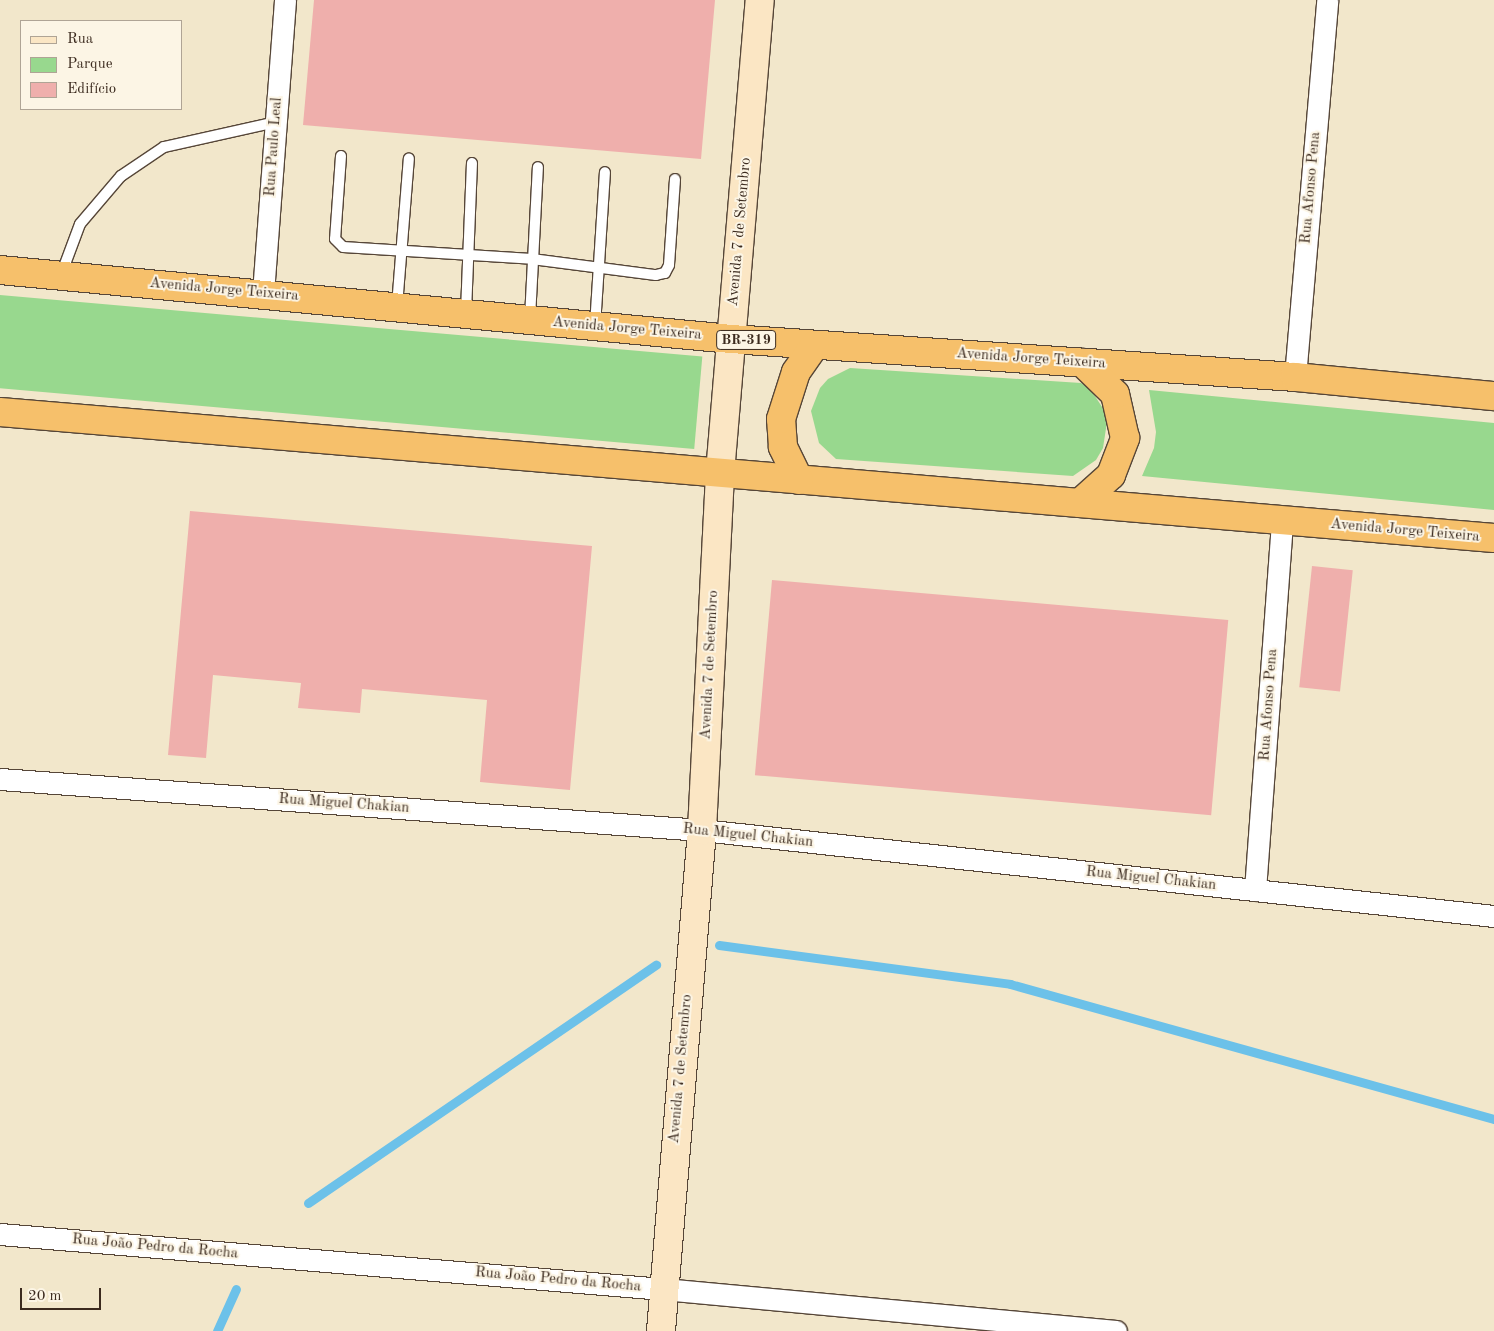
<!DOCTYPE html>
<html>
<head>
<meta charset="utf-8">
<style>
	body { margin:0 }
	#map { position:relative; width:1494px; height:1331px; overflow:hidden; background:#f2e7cb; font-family:"Old Standard TT",serif }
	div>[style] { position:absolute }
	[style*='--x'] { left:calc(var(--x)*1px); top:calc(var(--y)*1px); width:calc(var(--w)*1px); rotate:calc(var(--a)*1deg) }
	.green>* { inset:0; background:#98d88e; transform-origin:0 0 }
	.stream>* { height:9px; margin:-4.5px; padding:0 4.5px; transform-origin:4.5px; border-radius:4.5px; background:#6cc1e9 }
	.building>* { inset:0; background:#efafac; transform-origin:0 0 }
	.roads { filter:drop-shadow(1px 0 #564638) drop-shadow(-1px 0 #564638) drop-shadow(0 1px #564638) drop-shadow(0 -1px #564638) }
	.lane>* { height:10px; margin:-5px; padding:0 5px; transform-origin:5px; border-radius:5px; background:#fff }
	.street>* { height:21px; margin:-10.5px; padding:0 10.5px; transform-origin:10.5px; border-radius:10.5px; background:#fff }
	.secondary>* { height:28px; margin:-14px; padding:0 14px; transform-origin:14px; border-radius:14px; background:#fbe6c4 }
	.highway>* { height:28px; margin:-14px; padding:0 14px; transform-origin:14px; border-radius:14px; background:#f6c06b }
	span { translate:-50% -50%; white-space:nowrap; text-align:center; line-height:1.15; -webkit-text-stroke:4px #fcf5e5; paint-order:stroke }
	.shield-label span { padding:1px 4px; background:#fcf5e5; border:1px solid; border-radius:4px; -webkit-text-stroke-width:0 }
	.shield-label { font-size:14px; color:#3b2a1e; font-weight:700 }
	.street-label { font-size:15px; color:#3b2a1e }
	.legend { position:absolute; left:20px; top:20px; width:162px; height:90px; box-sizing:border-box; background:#fcf5e5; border:1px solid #afa495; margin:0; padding:6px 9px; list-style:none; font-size:15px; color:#3b2a1e }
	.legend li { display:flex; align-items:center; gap:10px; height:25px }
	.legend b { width:25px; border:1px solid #afa495 }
	.scale { position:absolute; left:20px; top:1288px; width:81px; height:22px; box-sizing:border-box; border:2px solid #3b2a1e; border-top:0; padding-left:6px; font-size:15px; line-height:18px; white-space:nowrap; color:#3b2a1e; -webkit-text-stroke:4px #fcf5e5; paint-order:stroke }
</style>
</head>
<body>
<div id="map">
	<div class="green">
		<div style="left:0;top:295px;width:705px;height:93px;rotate:5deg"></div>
		<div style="clip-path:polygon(850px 368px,1081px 383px,1091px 390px,1104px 410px,1107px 422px,1103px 448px,1096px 460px,1073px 476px,836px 459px,819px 443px,811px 411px,820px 388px,828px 379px)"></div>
		<div style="clip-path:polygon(1149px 390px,1494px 423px,1494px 510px,1142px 476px,1154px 448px,1156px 432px)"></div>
	</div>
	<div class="stream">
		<div style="--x:719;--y:945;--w:294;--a:7.6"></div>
		<div style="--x:1010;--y:984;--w:502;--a:15.59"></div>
		<div style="--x:308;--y:1203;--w:422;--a:-34.4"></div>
		<div style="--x:217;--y:1331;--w:46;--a:-65.7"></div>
	</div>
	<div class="building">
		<div style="clip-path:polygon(314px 0,715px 0,701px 159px,303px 125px)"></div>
		<div style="clip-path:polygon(190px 511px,592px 546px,570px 790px,480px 782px,487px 700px,362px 689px,360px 713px,298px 708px,301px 683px,213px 675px,206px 758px,168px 755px)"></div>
		<div style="left:1312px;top:566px;width:41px;height:122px;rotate:6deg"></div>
		<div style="left:772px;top:580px;width:458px;height:196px;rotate:5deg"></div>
	</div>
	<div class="roads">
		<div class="lane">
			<div style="--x:341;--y:156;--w:83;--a:94.1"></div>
			<div style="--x:335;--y:239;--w:11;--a:45"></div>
			<div style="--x:343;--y:247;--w:189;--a:3.6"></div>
			<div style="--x:532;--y:259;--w:125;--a:7.4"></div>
			<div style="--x:656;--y:275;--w:9;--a:-13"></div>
			<div style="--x:665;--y:273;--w:9;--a:-63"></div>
			<div style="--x:669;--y:265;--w:86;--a:-86"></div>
			<div style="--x:61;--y:275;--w:54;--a:-69.6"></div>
			<div style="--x:80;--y:224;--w:63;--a:-49.5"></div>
			<div style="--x:121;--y:176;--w:52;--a:-34"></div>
			<div style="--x:164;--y:147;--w:115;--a:-12.6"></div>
			<div style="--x:397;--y:306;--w:148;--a:-85.4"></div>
			<div style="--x:466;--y:312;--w:149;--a:-87.7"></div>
			<div style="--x:530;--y:318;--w:151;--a:-87"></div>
			<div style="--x:595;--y:326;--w:154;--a:-86.3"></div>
		</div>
		<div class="street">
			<div style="--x:263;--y:293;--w:294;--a:-85.7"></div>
			<div style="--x:1295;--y:377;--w:378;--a:-85.1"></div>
			<div style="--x:0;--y:779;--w:704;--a:4.16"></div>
			<div style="--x:702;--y:830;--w:797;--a:6.2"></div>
			<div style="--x:1255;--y:890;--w:370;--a:-85.8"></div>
			<div style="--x:0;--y:1234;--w:665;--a:4.74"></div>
			<div style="--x:663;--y:1289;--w:455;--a:5.3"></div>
		</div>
		<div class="secondary">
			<div style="--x:661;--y:1331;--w:503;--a:-85.32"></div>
			<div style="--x:702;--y:830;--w:357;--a:-87.1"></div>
			<div style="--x:720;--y:473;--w:475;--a:-85.2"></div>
		</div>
		<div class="highway">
			<div style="--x:0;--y:270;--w:734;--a:5.39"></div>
			<div style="--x:731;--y:339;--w:565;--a:3.85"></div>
			<div style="--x:1295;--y:377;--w:200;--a:5.5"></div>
			<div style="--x:0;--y:412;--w:1499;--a:4.82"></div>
			<div style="--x:799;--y:480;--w:37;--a:-116"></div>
			<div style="--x:783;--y:447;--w:28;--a:-94"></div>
			<div style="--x:781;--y:419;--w:49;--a:-72.3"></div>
			<div style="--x:796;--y:372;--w:33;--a:-55"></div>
			<div style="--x:1080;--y:503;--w:42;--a:-42.1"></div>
			<div style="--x:1111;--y:475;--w:40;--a:-69"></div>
			<div style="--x:1125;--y:438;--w:45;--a:-102.8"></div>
			<div style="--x:1115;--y:394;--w:45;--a:-135.9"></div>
		</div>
	</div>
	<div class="shield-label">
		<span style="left:746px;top:340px">BR-319</span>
	</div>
	<div class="street-label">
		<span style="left:274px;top:147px;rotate:-86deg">Rua Paulo Leal</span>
		<span style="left:1311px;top:188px;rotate:-85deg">Rua Afonso Pena</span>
		<span style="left:740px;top:232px;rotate:-85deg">Avenida 7 de Setembro</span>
		<span style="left:224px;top:290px;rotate:5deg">Avenida Jorge Teixeira</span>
		<span style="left:627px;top:329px;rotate:5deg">Avenida Jorge Teixeira</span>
		<span style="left:1031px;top:359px;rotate:4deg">Avenida Jorge Teixeira</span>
		<span style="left:1405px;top:531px;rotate:5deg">Avenida Jorge Teixeira</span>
		<span style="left:710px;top:665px;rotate:-87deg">Avenida 7 de Setembro</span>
		<span style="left:1269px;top:705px;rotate:-86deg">Rua Afonso Pena</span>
		<span style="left:344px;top:804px;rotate:4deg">Rua Miguel Chakian</span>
		<span style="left:748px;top:836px;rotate:6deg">Rua Miguel Chakian</span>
		<span style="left:1151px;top:879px;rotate:6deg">Rua Miguel Chakian</span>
		<span style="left:681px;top:1069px;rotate:-85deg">Avenida 7 de Setembro</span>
		<span style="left:155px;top:1247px;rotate:5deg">Rua João Pedro da Rocha</span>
		<span style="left:558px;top:1280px;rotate:5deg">Rua João Pedro da Rocha</span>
	</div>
	<ul class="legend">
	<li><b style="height:6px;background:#fbe6c4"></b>Rua</li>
	<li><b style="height:14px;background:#98d88e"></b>Parque</li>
	<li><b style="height:14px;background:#efafac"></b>Edifício</li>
	</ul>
	<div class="scale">20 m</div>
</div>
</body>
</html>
